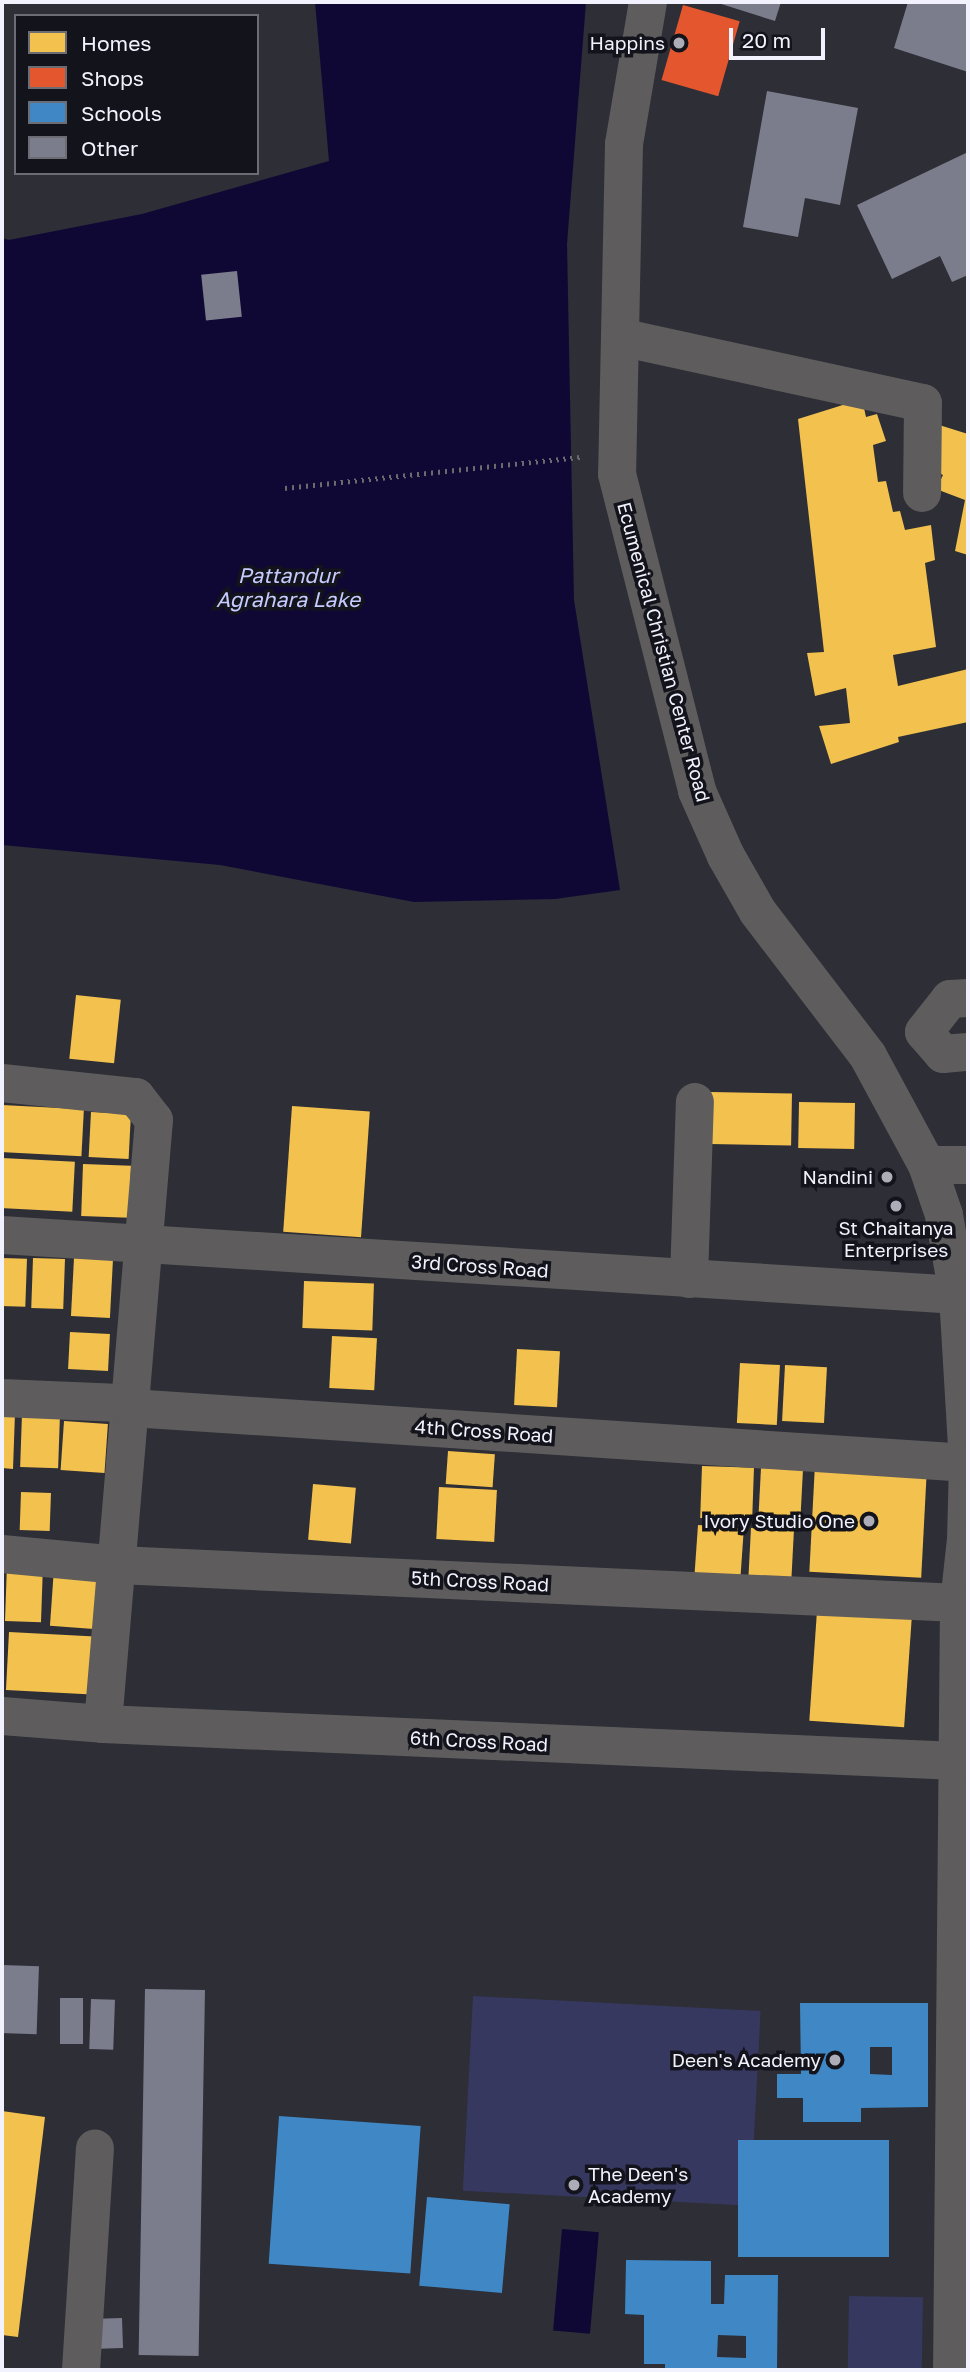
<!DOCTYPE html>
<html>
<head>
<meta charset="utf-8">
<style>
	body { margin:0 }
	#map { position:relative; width:970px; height:2372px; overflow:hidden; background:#2d2e36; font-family:"Golos Text",sans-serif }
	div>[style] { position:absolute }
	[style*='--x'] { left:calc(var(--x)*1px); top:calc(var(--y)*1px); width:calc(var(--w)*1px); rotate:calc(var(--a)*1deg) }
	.green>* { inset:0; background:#373860; transform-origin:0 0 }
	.water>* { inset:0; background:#0f0835; transform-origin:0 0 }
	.homes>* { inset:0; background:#f2c14e; transform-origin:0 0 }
	.shops>* { inset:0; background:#e4572e; transform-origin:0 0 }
	.schools>* { inset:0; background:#3f88c5; transform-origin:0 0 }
	.building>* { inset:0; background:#7b7d8c; transform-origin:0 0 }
	.path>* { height:4.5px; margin-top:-2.25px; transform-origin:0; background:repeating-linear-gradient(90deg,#6b6a6c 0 2px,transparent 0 7px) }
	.minor>* { height:38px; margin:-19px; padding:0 19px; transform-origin:19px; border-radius:19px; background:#5e5c5c }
	.dots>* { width:19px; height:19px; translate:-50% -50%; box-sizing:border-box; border:4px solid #13131b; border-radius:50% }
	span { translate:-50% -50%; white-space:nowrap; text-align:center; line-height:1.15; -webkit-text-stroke:7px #13131b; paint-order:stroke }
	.poi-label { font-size:19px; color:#f1f2fd }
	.right { translate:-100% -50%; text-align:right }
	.left { translate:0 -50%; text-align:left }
	.street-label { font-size:19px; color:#f1f2fd }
	.water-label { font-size:21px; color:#c6cbff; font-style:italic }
	.frame { position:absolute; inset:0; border:4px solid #f1f2fd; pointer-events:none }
	.legend { position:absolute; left:14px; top:14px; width:245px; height:161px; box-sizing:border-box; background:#13131b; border:2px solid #6c6c75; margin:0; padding:9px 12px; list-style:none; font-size:21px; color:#f1f2fd }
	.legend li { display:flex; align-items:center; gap:14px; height:35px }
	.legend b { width:35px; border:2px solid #6c6c75 }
	.scale { position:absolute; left:729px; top:28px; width:96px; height:32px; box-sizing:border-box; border:4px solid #f1f2fd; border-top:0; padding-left:9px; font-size:21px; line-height:24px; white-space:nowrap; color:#f1f2fd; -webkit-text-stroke:5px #13131b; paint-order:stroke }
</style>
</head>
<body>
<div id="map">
	<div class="green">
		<div style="left:473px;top:1996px;width:288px;height:195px;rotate:3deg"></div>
		<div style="left:849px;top:2296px;width:74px;height:74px;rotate:1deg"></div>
	</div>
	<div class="water">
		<div style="clip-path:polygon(315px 2px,586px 2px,567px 244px,574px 600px,620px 890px,555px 899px,414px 902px,220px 865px,2px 845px,2px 238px,9px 240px,142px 214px,329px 161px)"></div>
		<div style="left:562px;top:2229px;width:37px;height:102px;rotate:5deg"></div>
	</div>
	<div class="homes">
		<div style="clip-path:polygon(862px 399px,866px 417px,877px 414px,886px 441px,873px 445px,878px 482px,886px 481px,893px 512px,900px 511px,905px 530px,931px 525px,935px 560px,925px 563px,936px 647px,893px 655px,898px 686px,968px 669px,968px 722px,898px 737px,899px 742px,831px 764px,819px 726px,850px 723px,846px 688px,815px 696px,807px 653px,824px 652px,798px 419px)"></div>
		<div style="clip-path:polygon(936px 424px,968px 434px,968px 555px,955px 551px,965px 500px,936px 489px,943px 475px,930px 468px)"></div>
		<div style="left:76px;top:995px;width:45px;height:64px;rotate:6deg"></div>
		<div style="left:711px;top:1092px;width:81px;height:52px;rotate:1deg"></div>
		<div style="left:799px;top:1102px;width:56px;height:46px;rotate:1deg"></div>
		<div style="left:2px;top:1105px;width:82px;height:47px;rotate:3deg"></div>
		<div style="left:292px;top:1106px;width:78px;height:126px;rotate:4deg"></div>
		<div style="left:91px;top:1112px;width:40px;height:45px;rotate:3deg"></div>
		<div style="left:2px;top:1158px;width:73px;height:50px;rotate:3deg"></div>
		<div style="left:83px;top:1164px;width:48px;height:52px;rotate:2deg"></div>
		<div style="left:2px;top:1258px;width:25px;height:48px;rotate:2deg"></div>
		<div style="left:33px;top:1258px;width:32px;height:50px;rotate:2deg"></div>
		<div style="left:74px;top:1258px;width:39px;height:58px;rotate:3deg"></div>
		<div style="left:304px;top:1281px;width:70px;height:47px;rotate:2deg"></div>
		<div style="left:70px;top:1332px;width:40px;height:37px;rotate:3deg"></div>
		<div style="left:332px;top:1336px;width:45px;height:52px;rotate:3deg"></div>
		<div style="left:517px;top:1349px;width:43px;height:56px;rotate:3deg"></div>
		<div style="left:740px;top:1363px;width:40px;height:60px;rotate:3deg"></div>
		<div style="left:785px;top:1365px;width:42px;height:56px;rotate:3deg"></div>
		<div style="clip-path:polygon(2px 1412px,15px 1413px,13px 1469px,2px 1468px)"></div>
		<div style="left:22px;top:1414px;width:38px;height:53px;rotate:2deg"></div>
		<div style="left:64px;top:1421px;width:44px;height:49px;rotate:4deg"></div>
		<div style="left:448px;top:1451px;width:47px;height:33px;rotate:4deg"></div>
		<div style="left:815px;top:1464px;width:112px;height:108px;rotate:3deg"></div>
		<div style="left:702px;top:1466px;width:52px;height:52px;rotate:2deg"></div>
		<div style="left:761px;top:1468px;width:42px;height:50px;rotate:3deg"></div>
		<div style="left:313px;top:1484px;width:43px;height:56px;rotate:5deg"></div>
		<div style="left:439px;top:1487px;width:58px;height:52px;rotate:3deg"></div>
		<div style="left:21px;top:1492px;width:30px;height:38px;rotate:2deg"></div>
		<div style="left:698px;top:1525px;width:46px;height:52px;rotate:4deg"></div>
		<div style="left:751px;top:1528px;width:43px;height:52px;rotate:3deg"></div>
		<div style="left:7px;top:1564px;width:36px;height:57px;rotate:2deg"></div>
		<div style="left:54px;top:1568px;width:44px;height:58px;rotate:4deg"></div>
		<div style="left:817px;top:1611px;width:95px;height:110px;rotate:4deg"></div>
		<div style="left:9px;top:1632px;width:86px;height:58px;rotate:3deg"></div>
		<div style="clip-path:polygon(2px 2111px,45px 2117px,18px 2337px,2px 2335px)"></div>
	</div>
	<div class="shops">
		<div style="left:683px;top:5px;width:59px;height:78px;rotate:16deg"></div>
	</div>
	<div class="schools">
		<div style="clip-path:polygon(evenodd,800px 2003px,928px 2003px,928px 2107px,861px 2108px,861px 2122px,803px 2122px,803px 2098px,777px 2098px,777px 2074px,801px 2074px,800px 2003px,870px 2047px,892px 2047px,892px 2075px,870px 2074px,870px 2047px)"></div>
		<div style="left:279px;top:2116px;width:142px;height:148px;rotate:4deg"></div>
		<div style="left:738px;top:2140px;width:151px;height:117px"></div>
		<div style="left:427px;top:2197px;width:83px;height:89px;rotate:5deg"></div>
		<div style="clip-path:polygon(evenodd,626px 2260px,711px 2261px,711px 2304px,724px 2304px,725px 2275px,778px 2275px,777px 2370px,665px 2370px,665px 2364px,644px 2364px,644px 2315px,625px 2314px,626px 2260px,718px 2335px,746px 2336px,746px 2358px,717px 2357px,718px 2335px)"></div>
	</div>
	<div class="building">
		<div style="clip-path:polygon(715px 2px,781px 2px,775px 21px)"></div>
		<div style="clip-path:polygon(908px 2px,968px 2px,968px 72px,894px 48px)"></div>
		<div style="clip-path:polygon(767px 91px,858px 108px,840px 205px,805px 198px,798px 237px,743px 227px)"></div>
		<div style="clip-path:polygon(968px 152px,968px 275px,952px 282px,940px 256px,892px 279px,857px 205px)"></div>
		<div style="left:237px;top:271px;width:46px;height:36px;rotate:84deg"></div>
		<div style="left:2px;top:1965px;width:37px;height:68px;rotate:2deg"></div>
		<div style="left:145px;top:1989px;width:60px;height:366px;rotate:1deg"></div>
		<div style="left:60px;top:1998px;width:23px;height:46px"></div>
		<div style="left:91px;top:1999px;width:24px;height:50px;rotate:2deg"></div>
		<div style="left:122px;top:2318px;width:30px;height:24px;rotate:88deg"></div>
	</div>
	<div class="path">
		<div style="--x:285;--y:488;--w:299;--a:-6"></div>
	</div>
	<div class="minor">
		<div style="--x:648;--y:2;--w:144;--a:99.6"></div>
		<div style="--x:624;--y:144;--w:330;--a:91.2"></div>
		<div style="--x:617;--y:474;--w:327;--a:75.8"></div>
		<div style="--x:697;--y:791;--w:71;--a:66"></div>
		<div style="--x:726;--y:856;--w:64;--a:60.3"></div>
		<div style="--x:758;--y:912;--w:181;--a:52.6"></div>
		<div style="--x:868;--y:1056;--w:124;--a:61.6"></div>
		<div style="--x:927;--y:1165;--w:53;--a:71.2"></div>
		<div style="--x:944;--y:1215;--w:81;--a:80.1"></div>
		<div style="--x:958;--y:1295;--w:168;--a:86.6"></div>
		<div style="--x:968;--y:1463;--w:76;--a:91.5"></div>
		<div style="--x:966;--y:1539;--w:64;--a:96.2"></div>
		<div style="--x:959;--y:1603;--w:767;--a:90.52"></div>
		<div style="--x:620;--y:337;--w:310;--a:12.3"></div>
		<div style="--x:923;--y:403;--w:90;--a:90.6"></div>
		<div style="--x:968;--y:998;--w:18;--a:177"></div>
		<div style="--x:950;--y:999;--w:42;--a:128.2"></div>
		<div style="--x:924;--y:1032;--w:29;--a:49"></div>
		<div style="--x:943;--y:1054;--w:25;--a:-5"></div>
		<div style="--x:2;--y:1083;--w:135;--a:6"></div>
		<div style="--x:136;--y:1097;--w:29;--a:52"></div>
		<div style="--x:154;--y:1120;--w:606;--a:94.83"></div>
		<div style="--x:927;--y:1165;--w:41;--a:0"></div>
		<div style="--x:2;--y:1235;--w:958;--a:3.59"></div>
		<div style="--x:689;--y:1279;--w:177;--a:-88.1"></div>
		<div style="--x:2;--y:1398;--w:118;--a:2.4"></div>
		<div style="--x:120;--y:1403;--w:12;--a:24"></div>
		<div style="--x:131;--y:1408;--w:839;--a:3.76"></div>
		<div style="--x:2;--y:1554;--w:117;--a:5.4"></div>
		<div style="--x:118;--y:1565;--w:842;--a:2.59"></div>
		<div style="--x:2;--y:1716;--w:101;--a:4.5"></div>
		<div style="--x:103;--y:1724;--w:855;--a:2.48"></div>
		<div style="--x:81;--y:2370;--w:222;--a:-86.4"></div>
	</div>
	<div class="dots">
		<div style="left:679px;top:43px;background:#acadb7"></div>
		<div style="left:887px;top:1177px;background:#acadb7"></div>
		<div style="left:896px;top:1206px;background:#acadb7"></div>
		<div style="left:869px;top:1521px;background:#acadb7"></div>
		<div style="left:835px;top:2060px;background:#acadb7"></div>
		<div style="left:574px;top:2185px;background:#acadb7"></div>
	</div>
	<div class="poi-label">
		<span class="right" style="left:665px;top:43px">Happins</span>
		<span class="right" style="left:873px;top:1177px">Nandini</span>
		<span style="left:896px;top:1239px">St Chaitanya<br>Enterprises</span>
		<span class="right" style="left:855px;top:1521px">Ivory Studio One</span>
		<span class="right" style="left:821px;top:2060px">Deen's Academy</span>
		<span class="left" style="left:588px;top:2185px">The Deen's<br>Academy</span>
	</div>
	<div class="street-label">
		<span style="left:664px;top:652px;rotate:75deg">Ecumenical Christian Center Road</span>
		<span style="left:480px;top:1266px;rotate:4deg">3rd Cross Road</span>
		<span style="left:484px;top:1431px;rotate:4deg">4th Cross Road</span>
		<span style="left:480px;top:1581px;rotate:3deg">5th Cross Road</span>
		<span style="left:479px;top:1741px;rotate:3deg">6th Cross Road</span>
	</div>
	<div class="water-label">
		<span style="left:288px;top:587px">Pattandur<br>Agrahara Lake</span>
	</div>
	<div class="frame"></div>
	<ul class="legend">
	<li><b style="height:19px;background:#f2c14e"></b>Homes</li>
	<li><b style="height:19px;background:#e4572e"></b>Shops</li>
	<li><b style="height:19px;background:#3f88c5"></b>Schools</li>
	<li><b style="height:19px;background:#7b7d8c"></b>Other</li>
	</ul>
	<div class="scale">20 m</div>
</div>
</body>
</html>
